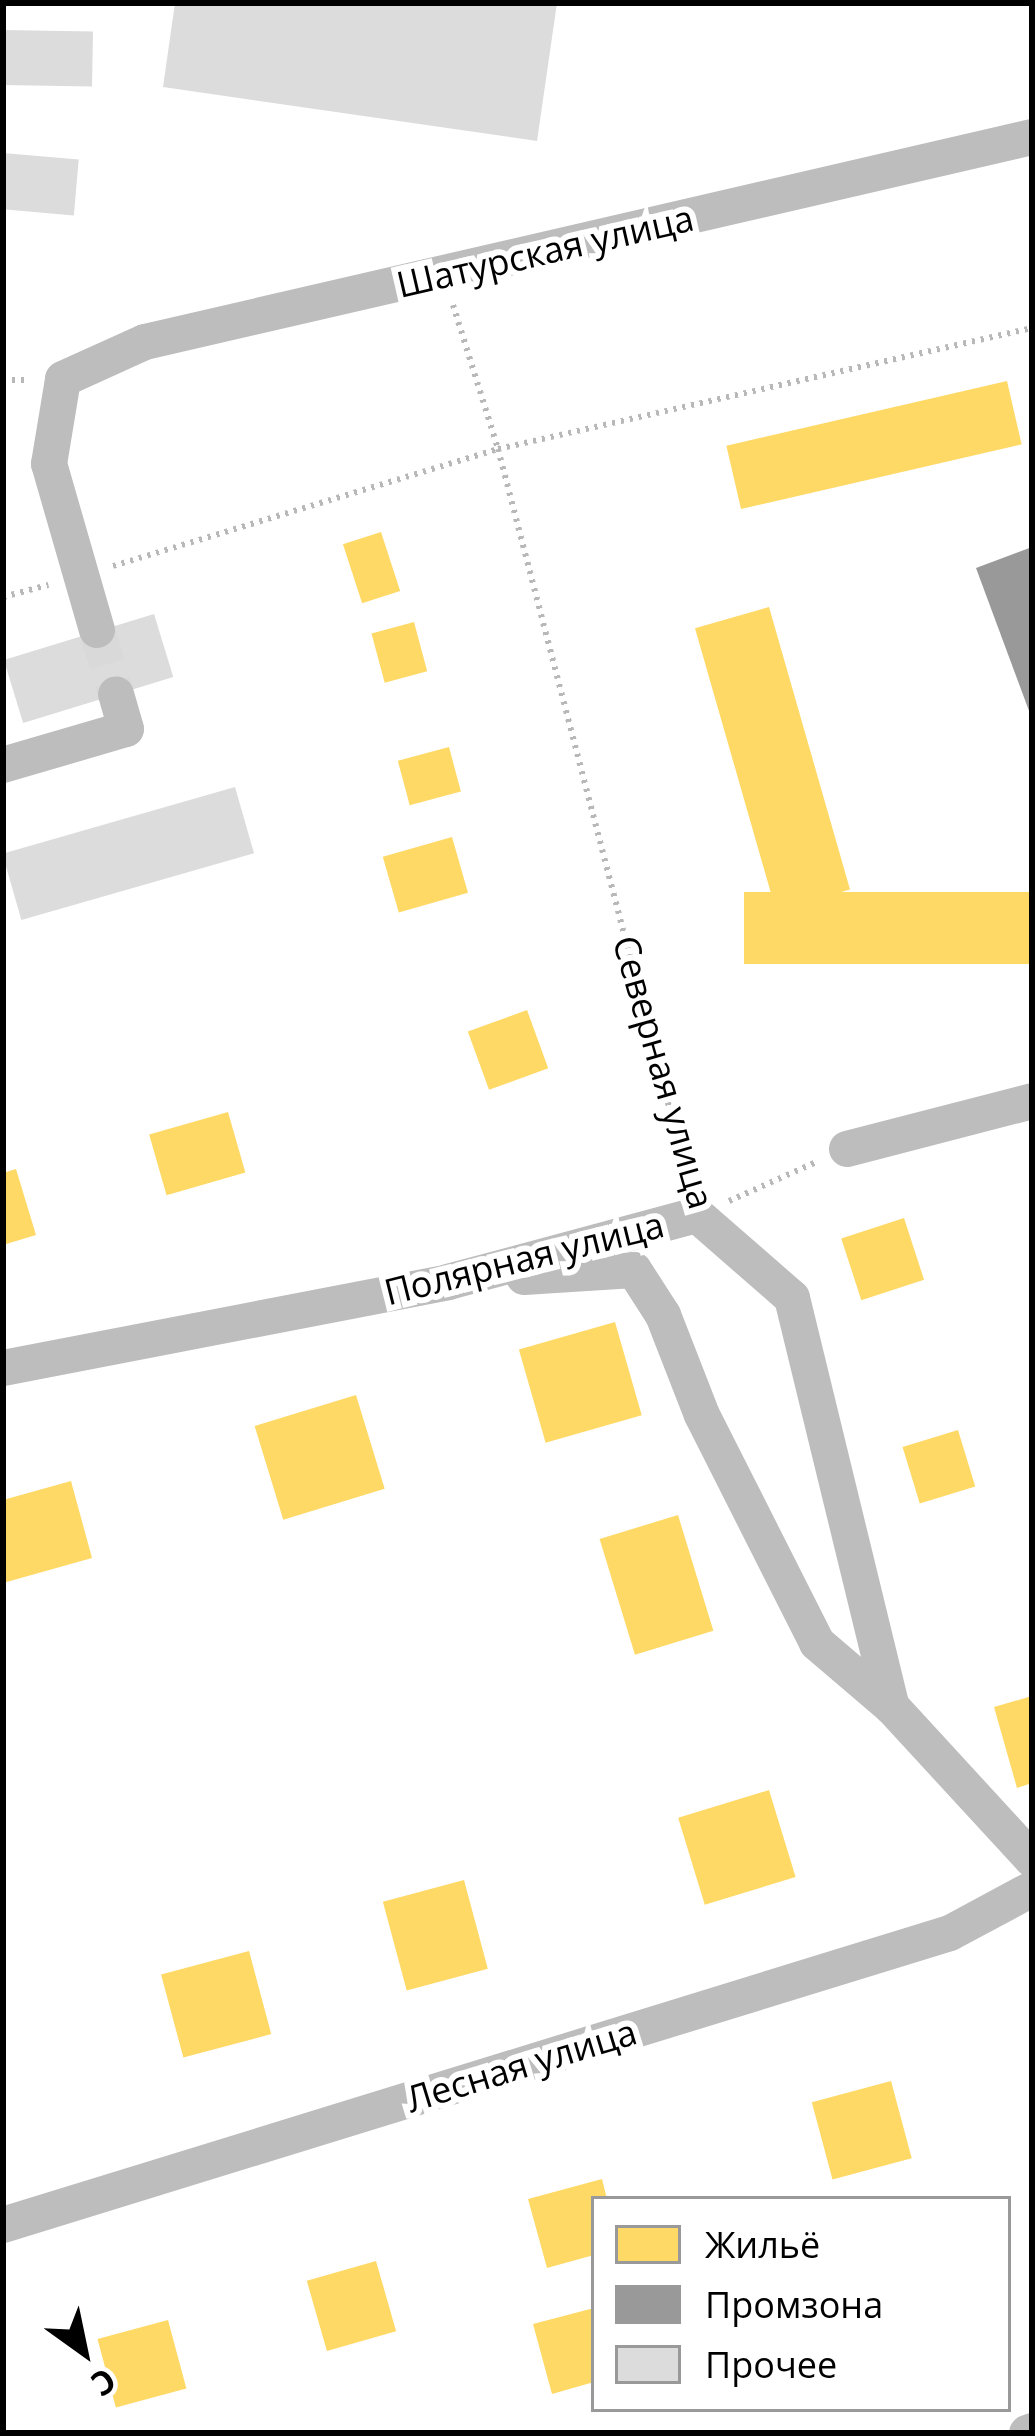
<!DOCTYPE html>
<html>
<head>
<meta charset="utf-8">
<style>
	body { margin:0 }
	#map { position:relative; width:1035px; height:2436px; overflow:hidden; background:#fff; font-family:"Open Sans",sans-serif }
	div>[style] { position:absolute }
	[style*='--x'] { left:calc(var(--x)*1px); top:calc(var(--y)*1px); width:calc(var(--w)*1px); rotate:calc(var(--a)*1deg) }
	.homes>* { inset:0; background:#ffd966; transform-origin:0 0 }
	.industry>* { inset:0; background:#999 }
	.building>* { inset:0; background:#dcdcdc; transform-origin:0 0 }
	.minor-tunnel>* { height:36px; margin-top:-18px; transform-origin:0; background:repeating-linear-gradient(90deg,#d9d9d9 0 36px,transparent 0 54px) }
	.path>* { height:6px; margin-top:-3px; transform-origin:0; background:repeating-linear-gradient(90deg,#b8b8b8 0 3px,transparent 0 9px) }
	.minor>* { height:36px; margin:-18px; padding:0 18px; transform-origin:18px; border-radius:18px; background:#bdbdbd }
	span { translate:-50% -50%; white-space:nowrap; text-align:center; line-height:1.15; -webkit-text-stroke:12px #fff; paint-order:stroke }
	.street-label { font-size:36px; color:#000 }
	.frame { position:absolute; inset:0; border:6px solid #000; pointer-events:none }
	.legend { position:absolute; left:591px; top:2196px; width:420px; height:216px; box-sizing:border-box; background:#fff; border:3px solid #999; margin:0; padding:15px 21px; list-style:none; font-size:36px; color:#000 }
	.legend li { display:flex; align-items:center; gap:24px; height:60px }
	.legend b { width:60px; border:3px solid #999 }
	.north { position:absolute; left:24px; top:2292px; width:120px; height:120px; -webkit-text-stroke:9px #fff; paint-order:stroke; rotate:147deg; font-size:33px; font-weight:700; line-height:48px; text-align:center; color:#000 }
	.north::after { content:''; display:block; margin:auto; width:42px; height:54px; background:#000; clip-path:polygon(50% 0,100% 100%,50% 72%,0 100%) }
</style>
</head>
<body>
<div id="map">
	<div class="homes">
		<div style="left:1007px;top:381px;width:65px;height:288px;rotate:77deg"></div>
		<div style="left:381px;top:532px;width:62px;height:40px;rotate:72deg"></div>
		<div style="left:769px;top:607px;width:294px;height:77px;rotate:74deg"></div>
		<div style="left:414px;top:622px;width:51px;height:44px;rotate:75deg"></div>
		<div style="left:449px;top:747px;width:46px;height:53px;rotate:75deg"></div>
		<div style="left:452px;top:837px;width:58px;height:72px;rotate:74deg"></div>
		<div style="left:1032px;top:892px;width:72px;height:288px;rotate:90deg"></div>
		<div style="left:527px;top:1010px;width:62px;height:63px;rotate:70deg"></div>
		<div style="left:228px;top:1112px;width:63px;height:82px;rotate:74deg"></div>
		<div style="clip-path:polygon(16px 1169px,36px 1235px,3px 1245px,3px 1173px)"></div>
		<div style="left:904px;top:1218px;width:65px;height:66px;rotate:72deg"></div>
		<div style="left:615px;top:1322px;width:97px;height:100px;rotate:74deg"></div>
		<div style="left:356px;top:1395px;width:98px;height:106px;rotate:73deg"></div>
		<div style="left:958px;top:1430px;width:59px;height:58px;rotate:73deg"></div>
		<div style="clip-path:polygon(71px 1481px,92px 1558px,3px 1583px,3px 1500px)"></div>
		<div style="left:678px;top:1515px;width:121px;height:82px;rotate:73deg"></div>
		<div style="clip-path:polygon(1032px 1696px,1032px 1783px,1017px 1788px,994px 1707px)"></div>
		<div style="left:769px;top:1790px;width:91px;height:95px;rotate:73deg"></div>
		<div style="left:464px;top:1880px;width:92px;height:84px;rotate:75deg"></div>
		<div style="left:249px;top:1951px;width:86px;height:91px;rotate:75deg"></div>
		<div style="left:891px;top:2081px;width:80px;height:82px;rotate:75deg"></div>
		<div style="clip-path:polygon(602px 2179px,607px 2199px,594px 2199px,594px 2255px,547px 2268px,528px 2199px)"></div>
		<div style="left:376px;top:2261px;width:73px;height:72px;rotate:74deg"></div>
		<div style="clip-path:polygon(594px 2308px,594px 2382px,552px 2394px,533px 2324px)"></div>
		<div style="left:168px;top:2320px;width:71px;height:73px;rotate:75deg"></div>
	</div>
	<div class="industry">
		<div style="clip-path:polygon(1032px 547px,1032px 719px,976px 568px)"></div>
	</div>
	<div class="building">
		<div style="clip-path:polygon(175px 3px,557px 3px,537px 141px,163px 87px)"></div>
		<div style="left:3px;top:30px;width:90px;height:55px;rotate:1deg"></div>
		<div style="left:3px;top:153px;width:76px;height:56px;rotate:5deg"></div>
		<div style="left:154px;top:614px;width:66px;height:157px;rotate:73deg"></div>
		<div style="left:235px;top:787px;width:69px;height:242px;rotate:74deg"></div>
	</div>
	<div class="minor-tunnel">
		<div style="--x:97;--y:630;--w:67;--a:73.5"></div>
	</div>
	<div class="path">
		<div style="--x:453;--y:305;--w:151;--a:72.6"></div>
		<div style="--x:498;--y:449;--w:759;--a:75.43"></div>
		<div style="--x:3;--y:380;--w:27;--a:0"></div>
		<div style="--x:113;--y:566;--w:402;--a:-16.9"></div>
		<div style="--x:498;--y:449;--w:548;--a:-12.77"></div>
		<div style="--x:3;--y:597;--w:47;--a:-14.9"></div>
		<div style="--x:729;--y:1201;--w:95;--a:-24.1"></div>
	</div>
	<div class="minor">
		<div style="--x:97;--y:630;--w:173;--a:-106.1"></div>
		<div style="--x:49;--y:464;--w:86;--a:-80.6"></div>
		<div style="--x:63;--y:379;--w:90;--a:-24.3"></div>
		<div style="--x:145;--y:342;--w:910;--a:-13.01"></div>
		<div style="--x:3;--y:765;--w:128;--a:-16.3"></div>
		<div style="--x:126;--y:729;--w:36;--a:-106"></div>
		<div style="--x:847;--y:1149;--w:191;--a:-14.5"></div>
		<div style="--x:524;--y:1277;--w:110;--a:-3.6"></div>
		<div style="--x:634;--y:1270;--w:54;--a:57.2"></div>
		<div style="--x:663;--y:1315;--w:107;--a:68.7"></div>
		<div style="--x:702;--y:1415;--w:255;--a:63.2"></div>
		<div style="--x:817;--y:1643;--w:99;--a:40.5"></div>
		<div style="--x:3;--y:1368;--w:453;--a:-10.9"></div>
		<div style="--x:448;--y:1282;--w:258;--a:-15.1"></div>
		<div style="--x:697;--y:1215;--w:126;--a:41.1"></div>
		<div style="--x:792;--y:1298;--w:421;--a:76.3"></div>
		<div style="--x:892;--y:1707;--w:207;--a:47.4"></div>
		<div style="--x:3;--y:2225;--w:991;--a:-17.14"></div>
		<div style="--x:950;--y:1933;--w:93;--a:-28.2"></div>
		<div style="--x:1027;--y:2433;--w:5;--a:-22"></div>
	</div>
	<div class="street-label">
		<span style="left:545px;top:251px;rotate:-13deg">Шатурская улица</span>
		<span style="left:664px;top:1072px;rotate:74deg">Северная улица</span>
		<span style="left:524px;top:1258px;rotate:-14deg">Полярная улица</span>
		<span style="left:521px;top:2065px;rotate:-17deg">Лесная улица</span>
	</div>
	<div class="frame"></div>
	<ul class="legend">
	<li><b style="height:33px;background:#ffd966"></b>Жильё</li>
	<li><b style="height:33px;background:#999"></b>Промзона</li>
	<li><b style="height:33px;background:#dcdcdc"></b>Прочее</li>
	</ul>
	<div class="north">С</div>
</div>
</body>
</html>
